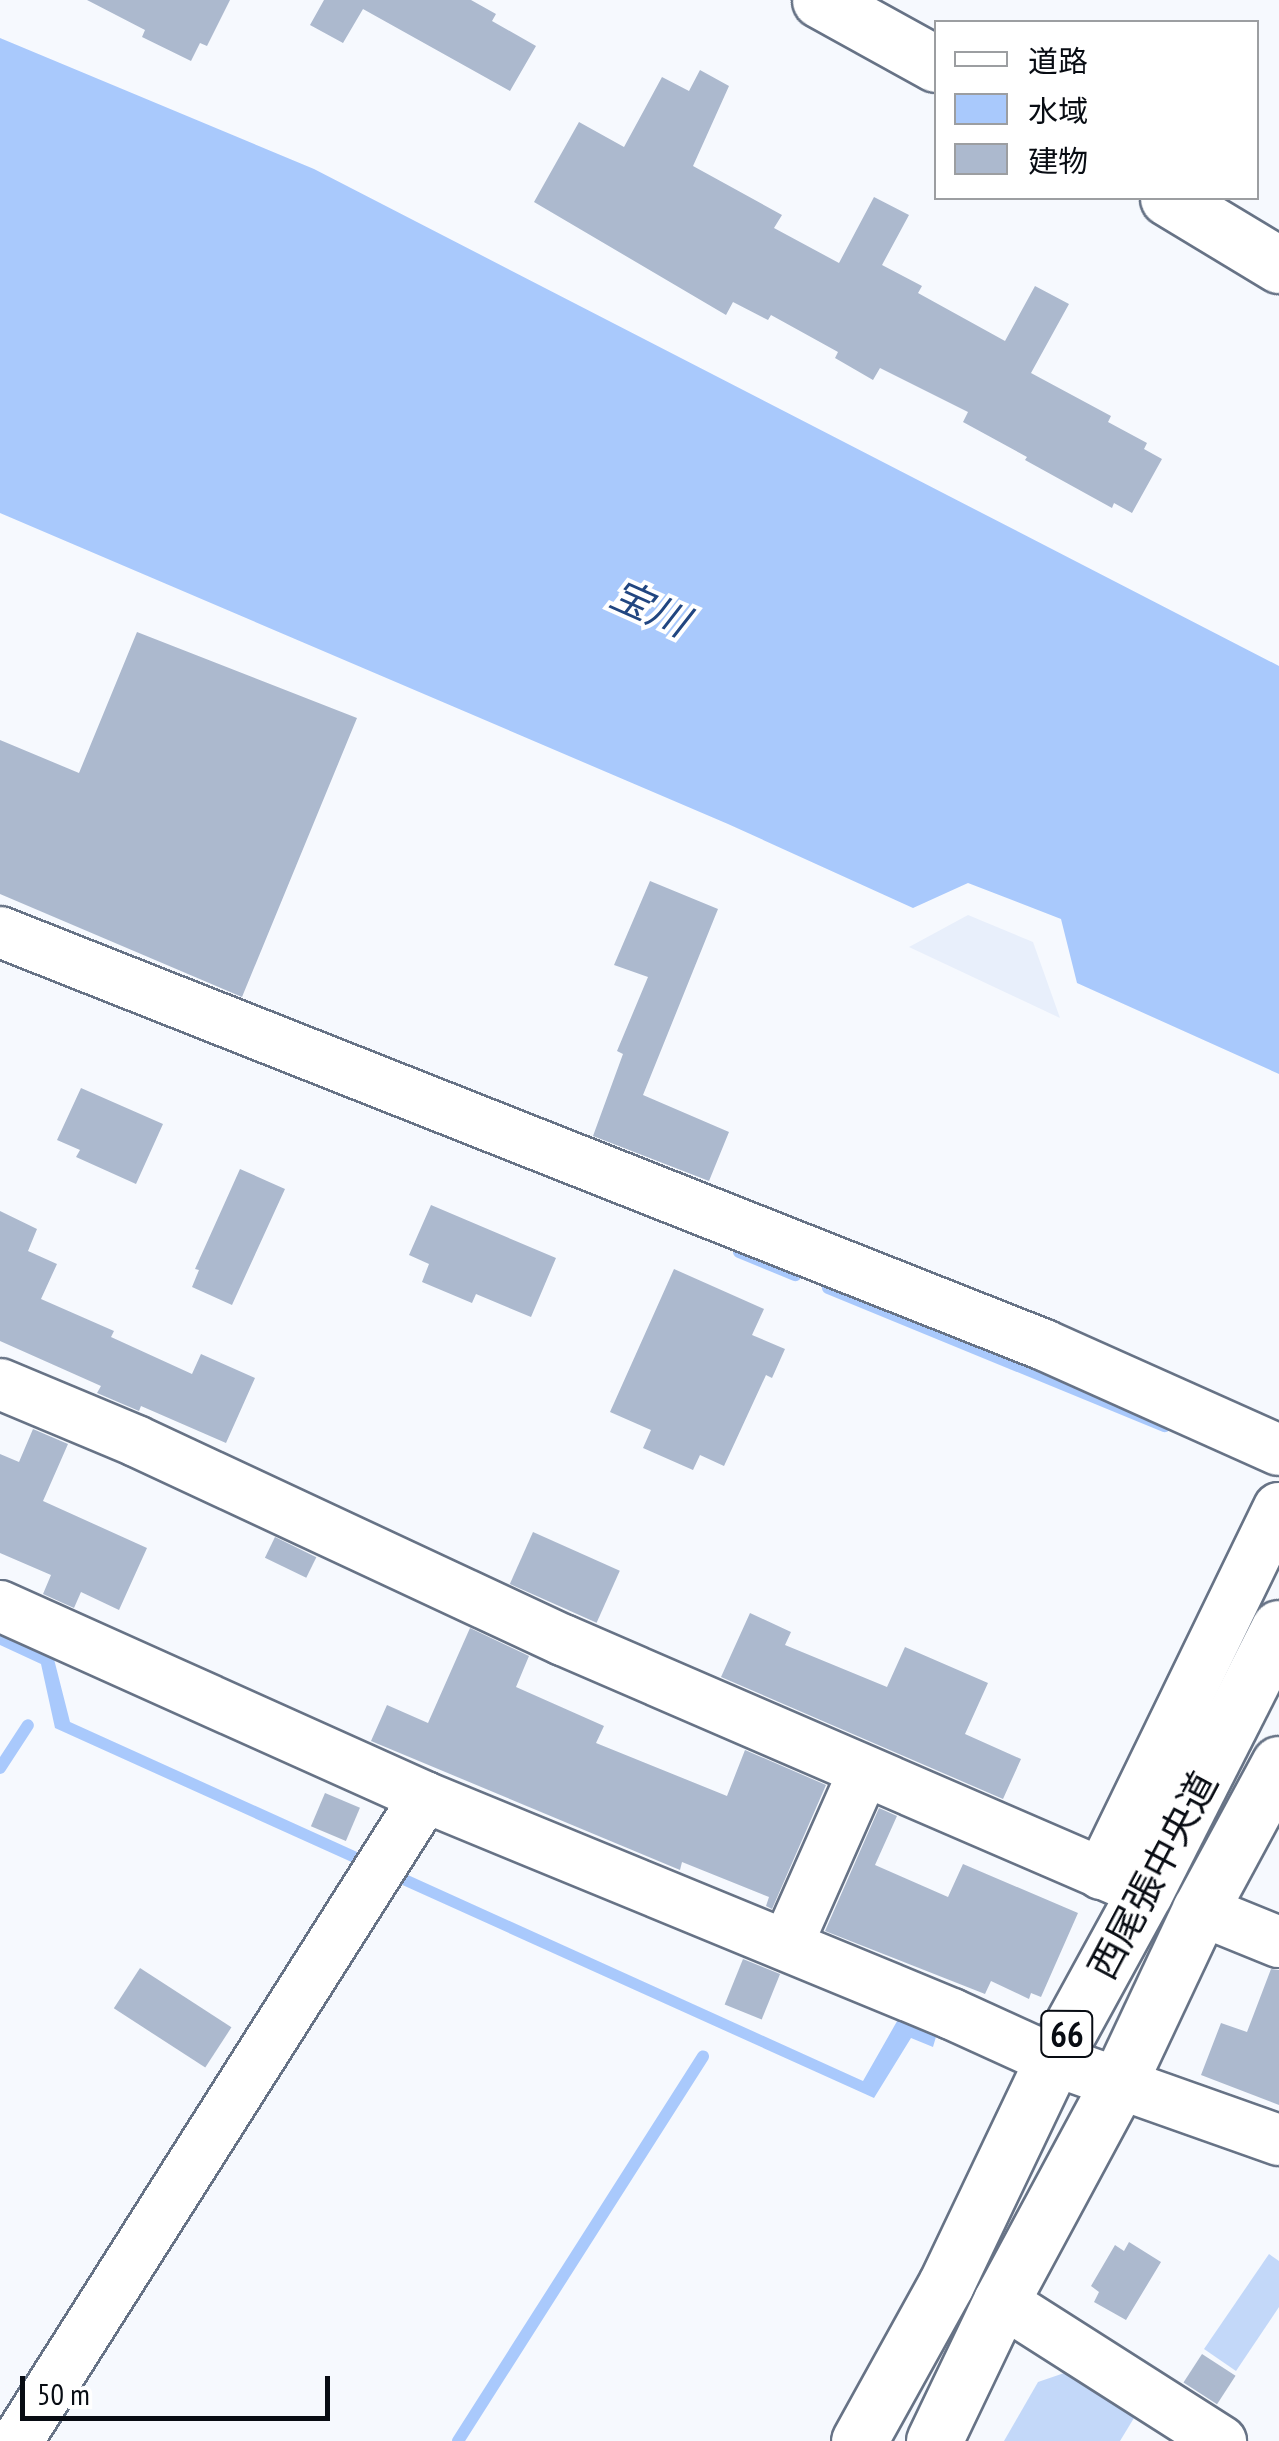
<!DOCTYPE html>
<html>
<head>
<meta charset="utf-8">
<style>
	body { margin:0 }
	#map { position:relative; width:1279px; height:2441px; overflow:hidden; background:#f6f9fe; font-family:"PT Sans Narrow","Noto Sans JP",sans-serif }
	div>[style] { position:absolute }
	[style*='--x'] { left:calc(var(--x)*1px); top:calc(var(--y)*1px); width:calc(var(--w)*1px); rotate:calc(var(--a)*1deg) }
	.built>* { inset:0; background:#e8effb }
	.green>* { inset:0; background:#c3d8f9 }
	.water>* { inset:0; background:#a9c9fc }
	.stream>* { height:12px; margin:-6px; padding:0 6px; transform-origin:6px; border-radius:6px; background:#a9c9fc }
	.building>* { inset:0; background:#acb9ce; transform-origin:0 0 }
	.roads { filter:drop-shadow(2px 0 #677386) drop-shadow(-2px 0 #677386) drop-shadow(0 2px #677386) drop-shadow(0 -2px #677386) }
	.minor>* { height:50px; margin:-25px; padding:0 25px; transform-origin:25px; border-radius:25px; background:#fff }
	.major>* { height:55px; margin:-27.5px; padding:0 27.5px; transform-origin:27.5px; border-radius:27.5px; background:#fff }
	span { translate:-50% -50%; white-space:nowrap; text-align:center; line-height:1.15; -webkit-text-stroke:8px #fff; paint-order:stroke }
	.shield-label span { padding:2px 8px; background:#fff; border:2px solid; border-radius:8px; -webkit-text-stroke-width:0 }
	.shield-label { font-size:35px; color:#080c13; font-weight:700 }
	.street-label { font-size:38px; color:#080c13 }
	.water-label { font-size:40px; color:#214681; font-style:italic }
	.legend { position:absolute; left:934px; top:20px; width:325px; height:180px; box-sizing:border-box; background:#fff; border:2px solid #9c9ea1; margin:0; padding:12px 18px; list-style:none; font-size:30px; color:#080c13 }
	.legend li { display:flex; align-items:center; gap:20px; height:50px }
	.legend b { width:50px; border:2px solid #9c9ea1 }
	.scale { position:absolute; left:20px; top:2376px; width:310px; height:45px; box-sizing:border-box; border:5px solid #080c13; border-top:0; padding-left:12px; font-size:30px; line-height:35px; white-space:nowrap; color:#080c13; -webkit-text-stroke:8px #fff; paint-order:stroke }
</style>
</head>
<body>
<div id="map">
	<div class="built">
		<div style="clip-path:polygon(968px 915px,1033px 942px,1060px 1018px,909px 947px)"></div>
	</div>
	<div class="green">
		<div style="clip-path:polygon(1269px 2254px,1279px 2261px,1279px 2307px,1236px 2371px,1204px 2349px)"></div>
		<div style="clip-path:polygon(1073px 2370px,1137px 2413px,1120px 2441px,1004px 2441px,1038px 2382px)"></div>
	</div>
	<div class="water">
		<div style="clip-path:polygon(0 38px,314px 169px,1279px 666px,1279px 1074px,1077px 983px,1061px 919px,968px 883px,913px 908px,728px 824px,0 513px)"></div>
		<div style="clip-path:polygon(0 1634px,54px 1659px,70px 1722px,863px 2081px,900px 2016px,938px 2030px,933px 2047px,911px 2038px,874px 2098px,55px 1728px,41px 1664px,0 1645px)"></div>
	</div>
	<div class="stream">
		<div style="--x:739;--y:1252;--w:61;--a:22.3"></div>
		<div style="--x:828;--y:1288;--w:364;--a:22.3"></div>
		<div style="--x:0;--y:1768;--w:51;--a:-56.9"></div>
		<div style="--x:458;--y:2441;--w:456;--a:-57.5"></div>
	</div>
	<div class="building">
		<div style="clip-path:polygon(87px 0,230px 0,207px 46px,200px 43px,191px 61px,142px 37px,145px 30px)"></div>
		<div style="clip-path:polygon(324px 0,471px 0,496px 14px,492px 21px,536px 46px,510px 91px,363px 9px,343px 43px,310px 25px)"></div>
		<div style="clip-path:polygon(700px 70px,729px 86px,693px 166px,782px 215px,774px 228px,839px 263px,874px 197px,909px 215px,882px 265px,922px 286px,918px 293px,1005px 341px,1035px 286px,1069px 304px,1031px 373px,1111px 416px,1108px 422px,1147px 443px,1144px 449px,1162px 459px,1132px 513px,1114px 503px,1112px 508px,1025px 460px,1027px 457px,963px 422px,968px 412px,880px 368px,873px 380px,835px 358px,838px 352px,771px 315px,768px 320px,733px 302px,726px 315px,534px 202px,579px 122px,624px 147px,662px 77px,689px 91px)"></div>
		<div style="clip-path:polygon(137px 632px,357px 718px,242px 997px,0 894px,0 740px,79px 773px)"></div>
		<div style="clip-path:polygon(650px 881px,718px 909px,643px 1095px,729px 1132px,709px 1181px,593px 1136px,623px 1054px,617px 1051px,648px 977px,614px 965px)"></div>
		<div style="clip-path:polygon(81px 1088px,163px 1124px,136px 1184px,76px 1157px,80px 1150px,57px 1140px)"></div>
		<div style="clip-path:polygon(240px 1169px,285px 1189px,232px 1305px,192px 1287px,199px 1270px,195px 1269px)"></div>
		<div style="clip-path:polygon(431px 1205px,556px 1258px,531px 1317px,476px 1294px,472px 1303px,422px 1282px,429px 1264px,409px 1255px)"></div>
		<div style="clip-path:polygon(0 1211px,37px 1229px,28px 1251px,57px 1264px,41px 1299px,114px 1331px,111px 1337px,192px 1374px,201px 1354px,255px 1378px,226px 1443px,141px 1406px,139px 1411px,97px 1393px,101px 1386px,0 1341px)"></div>
		<div style="clip-path:polygon(674px 1269px,764px 1309px,752px 1335px,785px 1349px,772px 1378px,766px 1375px,724px 1466px,700px 1455px,693px 1470px,643px 1448px,651px 1430px,610px 1412px)"></div>
		<div style="clip-path:polygon(33px 1429px,68px 1444px,43px 1501px,147px 1548px,119px 1610px,81px 1592px,74px 1608px,43px 1594px,51px 1575px,0 1553px,0 1454px,19px 1462px)"></div>
		<div style="left:533px;top:1532px;width:95px;height:57px;rotate:24deg"></div>
		<div style="left:275px;top:1537px;width:46px;height:23px;rotate:26deg"></div>
		<div style="clip-path:polygon(750px 1613px,791px 1632px,785px 1645px,887px 1687px,905px 1647px,988px 1683px,965px 1734px,1021px 1759px,1003px 1799px,721px 1677px)"></div>
		<div style="clip-path:polygon(470px 1628px,529px 1656px,516px 1687px,604px 1726px,596px 1743px,727px 1796px,745px 1750px,826px 1785px,772px 1909px,766px 1906px,769px 1897px,682px 1862px,680px 1870px,371px 1741px,387px 1705px,428px 1723px)"></div>
		<div style="left:325px;top:1793px;width:38px;height:36px;rotate:23deg"></div>
		<div style="clip-path:polygon(879px 1808px,897px 1816px,875px 1865px,948px 1897px,963px 1864px,1078px 1913px,1041px 1997px,1031px 1993px,1029px 1999px,991px 1981px,985px 1994px,825px 1931px)"></div>
		<div style="left:743px;top:1959px;width:40px;height:49px;rotate:22deg"></div>
		<div style="left:140px;top:1968px;width:109px;height:48px;rotate:33deg"></div>
		<div style="clip-path:polygon(1271px 1969px,1279px 1970px,1279px 2105px,1201px 2075px,1221px 2023px,1247px 2032px)"></div>
		<div style="clip-path:polygon(1129px 2242px,1161px 2262px,1126px 2320px,1094px 2302px,1099px 2292px,1091px 2286px,1115px 2245px,1124px 2251px)"></div>
		<div style="left:1202px;top:2354px;width:40px;height:34px;rotate:33deg"></div>
	</div>
	<div class="roads">
		<div class="minor">
			<div style="--x:0;--y:932;--w:1123;--a:21.58"></div>
			<div style="--x:1044;--y:1345;--w:257;--a:24.1"></div>
			<div style="--x:0;--y:1384;--w:147;--a:22.7"></div>
			<div style="--x:136;--y:1441;--w:471;--a:25"></div>
			<div style="--x:563;--y:1640;--w:634;--a:23.41"></div>
			<div style="--x:0;--y:1606;--w:466;--a:24.2"></div>
			<div style="--x:425;--y:1797;--w:570;--a:22.38"></div>
			<div style="--x:952;--y:2014;--w:111;--a:24.5"></div>
			<div style="--x:1053;--y:2060;--w:240;--a:19.5"></div>
			<div style="--x:1101;--y:1874;--w:407;--a:-64.1"></div>
			<div style="--x:1200;--y:1910;--w:85;--a:22.1"></div>
			<div style="--x:787;--y:1945;--w:190;--a:-66.1"></div>
			<div style="--x:1001;--y:2301;--w:261;--a:32.5"></div>
			<div style="--x:17;--y:2441;--w:762;--a:-57.64"></div>
		</div>
		<div class="major">
			<div style="--x:820;--y:0;--w:132;--a:28.9"></div>
			<div style="--x:1168;--y:198;--w:130;--a:31.1"></div>
			<div style="--x:859;--y:2441;--w:179;--a:-61"></div>
			<div style="--x:946;--y:2284;--w:248;--a:-64.5"></div>
			<div style="--x:1053;--y:2060;--w:192;--a:-61.3"></div>
			<div style="--x:1145;--y:1892;--w:296;--a:-63.1"></div>
			<div style="--x:934;--y:2441;--w:155;--a:-64.4"></div>
			<div style="--x:1001;--y:2301;--w:249;--a:-61.7"></div>
			<div style="--x:1119;--y:2082;--w:190;--a:-64.8"></div>
			<div style="--x:1200;--y:1910;--w:166;--a:-61.6"></div>
		</div>
	</div>
	<div class="shield-label">
		<span style="left:1067px;top:2034px">66</span>
	</div>
	<div class="street-label">
		<span style="left:1152px;top:1875px;rotate:-62deg">西尾張中央道</span>
	</div>
	<div class="water-label">
		<span style="left:650px;top:607px;rotate:24deg">宝川</span>
	</div>
	<ul class="legend">
	<li><b style="height:12px;background:#fff"></b>道路</li>
	<li><b style="height:28px;background:#a9c9fc"></b>水域</li>
	<li><b style="height:28px;background:#acb9ce"></b>建物</li>
	</ul>
	<div class="scale">50 m</div>
</div>
</body>
</html>
